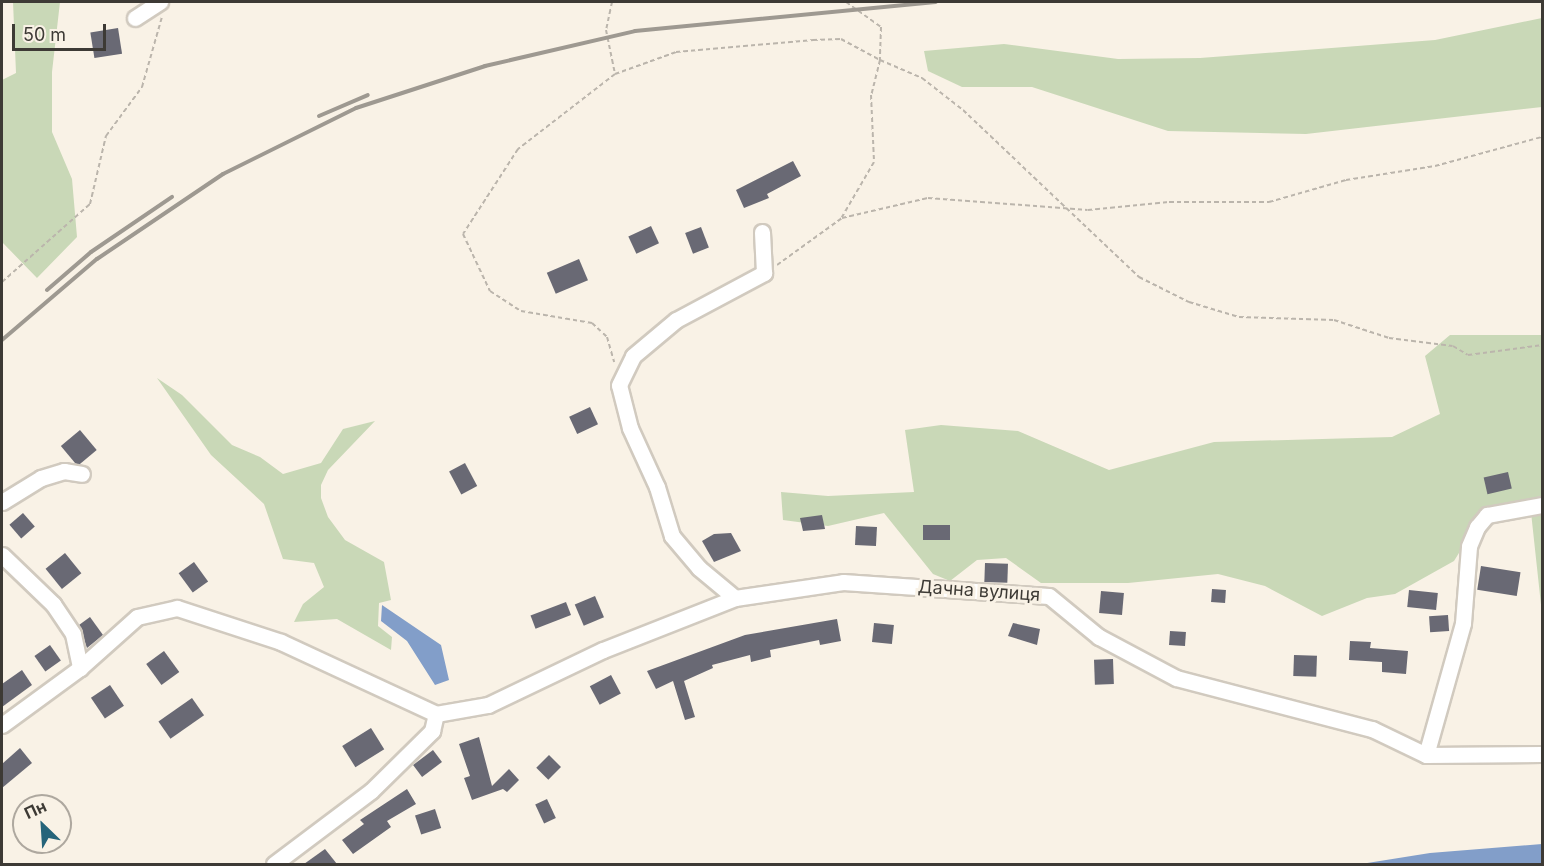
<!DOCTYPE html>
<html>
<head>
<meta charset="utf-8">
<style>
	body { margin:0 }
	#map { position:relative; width:1544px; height:866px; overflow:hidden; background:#f9f2e6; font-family:Inter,sans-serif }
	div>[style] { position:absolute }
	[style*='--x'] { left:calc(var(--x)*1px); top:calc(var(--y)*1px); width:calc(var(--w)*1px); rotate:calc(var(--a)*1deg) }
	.green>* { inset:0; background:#c9d8b7 }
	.water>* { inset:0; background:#829ec9 }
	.building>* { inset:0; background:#696974; transform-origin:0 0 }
	.path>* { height:2px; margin-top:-1px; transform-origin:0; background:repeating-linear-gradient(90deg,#bbb5ac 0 4.5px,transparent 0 7.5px) }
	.roads { filter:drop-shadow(2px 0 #d1cabf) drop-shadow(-2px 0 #d1cabf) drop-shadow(0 2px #d1cabf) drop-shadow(0 -2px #d1cabf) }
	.minor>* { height:15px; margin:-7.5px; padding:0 7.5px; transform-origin:7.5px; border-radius:7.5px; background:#fff }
	.rail>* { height:4px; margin:-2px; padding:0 2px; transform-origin:2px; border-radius:2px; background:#9e9991 }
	span { translate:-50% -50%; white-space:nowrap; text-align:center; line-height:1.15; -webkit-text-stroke:6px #f9f2e6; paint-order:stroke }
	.street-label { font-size:18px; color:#3d3a35 }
	.frame { position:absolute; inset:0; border:3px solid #3d3a35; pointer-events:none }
	.north { position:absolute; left:12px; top:794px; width:60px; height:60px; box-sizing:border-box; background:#f9f2e6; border:2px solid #aea89f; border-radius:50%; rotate:335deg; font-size:16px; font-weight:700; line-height:24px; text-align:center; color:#3d3a35 }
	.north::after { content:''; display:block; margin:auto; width:21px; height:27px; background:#25647a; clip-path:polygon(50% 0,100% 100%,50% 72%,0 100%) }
	.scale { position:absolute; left:12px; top:24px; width:94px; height:27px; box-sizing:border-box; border:3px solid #3d3a35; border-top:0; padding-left:8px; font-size:18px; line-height:21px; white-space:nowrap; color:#3d3a35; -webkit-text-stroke:4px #f9f2e6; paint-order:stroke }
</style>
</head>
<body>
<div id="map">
	<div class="green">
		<div style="clip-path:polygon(13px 2px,60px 2px,52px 72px,52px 132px,72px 179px,77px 237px,37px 278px,2px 242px,2px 80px,16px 73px)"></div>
		<div style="clip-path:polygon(1542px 18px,1542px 107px,1306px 134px,1168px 131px,1032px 87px,962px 87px,928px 71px,924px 51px,1004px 44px,1118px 59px,1200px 58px,1435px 40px)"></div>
		<div style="clip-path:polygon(1450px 335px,1542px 335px,1542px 614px,1530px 503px,1475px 527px,1454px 561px,1395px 594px,1367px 598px,1322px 616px,1265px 586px,1218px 574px,1128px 583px,1041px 583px,1006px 558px,977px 560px,950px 581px,933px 574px,884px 513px,828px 526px,783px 520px,781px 492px,828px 496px,914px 492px,905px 430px,941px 425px,1018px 431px,1109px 470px,1214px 442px,1392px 437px,1440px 414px,1425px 356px)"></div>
		<div style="clip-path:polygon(157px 378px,182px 395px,232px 445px,260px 457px,283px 474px,321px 463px,343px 429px,375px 421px,328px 470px,321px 485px,321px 498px,328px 517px,345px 540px,384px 562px,391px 600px,379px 603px,378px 626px,392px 637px,391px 650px,337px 619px,294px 622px,303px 604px,324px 587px,314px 563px,283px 559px,264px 504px,211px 455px)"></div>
	</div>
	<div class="water">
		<div style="clip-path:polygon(382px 605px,441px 645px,449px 680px,435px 685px,407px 641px,381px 621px)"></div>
		<div style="clip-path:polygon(1542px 844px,1542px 864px,1361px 864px,1430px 853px)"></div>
	</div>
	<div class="building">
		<div style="left:118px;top:28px;width:26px;height:28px;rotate:81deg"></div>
		<div style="clip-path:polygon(793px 161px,801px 176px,767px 194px,769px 198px,744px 208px,736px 190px)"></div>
		<div style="left:651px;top:226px;width:19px;height:25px;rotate:65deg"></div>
		<div style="left:701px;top:227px;width:22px;height:17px;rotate:69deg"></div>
		<div style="left:579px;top:259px;width:23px;height:35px;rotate:67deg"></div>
		<div style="left:590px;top:407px;width:19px;height:23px;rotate:65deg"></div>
		<div style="left:80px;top:430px;width:26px;height:25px;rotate:50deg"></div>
		<div style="left:465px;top:463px;width:26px;height:18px;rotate:62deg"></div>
		<div style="left:1508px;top:472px;width:17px;height:25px;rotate:77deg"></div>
		<div style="left:23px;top:513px;width:18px;height:18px;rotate:49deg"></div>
		<div style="clip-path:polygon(822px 515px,825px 529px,803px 531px,800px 518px)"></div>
		<div style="left:923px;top:525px;width:27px;height:15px"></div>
		<div style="left:856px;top:526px;width:21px;height:19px;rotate:3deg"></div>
		<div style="clip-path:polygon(731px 533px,741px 551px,714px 562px,702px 541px,714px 534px)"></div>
		<div style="left:65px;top:553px;width:26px;height:25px;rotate:51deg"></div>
		<div style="left:194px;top:562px;width:24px;height:19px;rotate:54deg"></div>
		<div style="left:985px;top:563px;width:23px;height:19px;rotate:2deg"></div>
		<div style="left:1481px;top:566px;width:40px;height:24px;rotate:9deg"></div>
		<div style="left:1212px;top:589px;width:14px;height:13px;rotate:4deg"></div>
		<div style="left:1409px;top:590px;width:29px;height:17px;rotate:6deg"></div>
		<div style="left:1101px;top:591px;width:23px;height:22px;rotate:5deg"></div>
		<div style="left:595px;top:596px;width:23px;height:22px;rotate:67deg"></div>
		<div style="left:566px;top:602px;width:14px;height:38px;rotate:69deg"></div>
		<div style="left:1448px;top:615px;width:16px;height:19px;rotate:86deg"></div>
		<div style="clip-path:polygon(90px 617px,103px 635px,87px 648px,79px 625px)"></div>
		<div style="clip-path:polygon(837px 619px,841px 641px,820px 645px,819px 640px,770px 650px,771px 657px,751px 662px,750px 655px,712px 665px,713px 668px,684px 681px,695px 717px,685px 720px,673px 681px,656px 689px,647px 671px,745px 635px)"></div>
		<div style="left:874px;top:623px;width:20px;height:19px;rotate:6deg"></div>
		<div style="clip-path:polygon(1013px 623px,1040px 629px,1037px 645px,1008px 636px)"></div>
		<div style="left:1170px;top:631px;width:16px;height:14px;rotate:4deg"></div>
		<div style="clip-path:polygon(1350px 641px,1371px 642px,1370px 648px,1408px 651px,1406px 674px,1382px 672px,1382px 662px,1349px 660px)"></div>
		<div style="left:50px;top:645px;width:19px;height:19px;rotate:55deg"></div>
		<div style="left:164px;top:651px;width:26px;height:22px;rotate:54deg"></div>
		<div style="left:1294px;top:655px;width:23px;height:21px;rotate:2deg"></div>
		<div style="left:1113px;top:659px;width:25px;height:19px;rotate:88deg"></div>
		<div style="clip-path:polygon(22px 670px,32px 685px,2px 707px,2px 684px)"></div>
		<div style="left:611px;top:675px;width:21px;height:24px;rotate:62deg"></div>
		<div style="left:110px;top:685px;width:25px;height:23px;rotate:56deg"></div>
		<div style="left:192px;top:698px;width:21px;height:41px;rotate:55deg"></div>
		<div style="left:371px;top:728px;width:25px;height:34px;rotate:58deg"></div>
		<div style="clip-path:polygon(479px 737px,492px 786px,509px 769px,519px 780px,507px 792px,503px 789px,472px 800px,464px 778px,470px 776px,459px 744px)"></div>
		<div style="clip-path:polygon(20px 748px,32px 763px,2px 788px,2px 764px)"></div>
		<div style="left:433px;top:750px;width:15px;height:25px;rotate:53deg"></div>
		<div style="left:549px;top:755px;width:17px;height:18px;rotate:45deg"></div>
		<div style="clip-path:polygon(407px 789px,416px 804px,387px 821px,391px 827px,353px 854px,342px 840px,364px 824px,360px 820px)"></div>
		<div style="left:547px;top:799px;width:21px;height:13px;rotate:65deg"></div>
		<div style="left:435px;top:809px;width:20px;height:21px;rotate:72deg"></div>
		<div style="clip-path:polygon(325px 849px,337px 864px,304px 864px)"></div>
	</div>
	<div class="path">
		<div style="--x:612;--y:2;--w:29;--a:102"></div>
		<div style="--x:606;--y:30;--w:45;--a:78.4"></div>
		<div style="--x:615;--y:74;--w:123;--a:142.3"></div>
		<div style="--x:518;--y:149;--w:101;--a:122.9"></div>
		<div style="--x:463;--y:234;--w:63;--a:64.7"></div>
		<div style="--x:490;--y:291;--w:37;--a:33"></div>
		<div style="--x:521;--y:311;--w:72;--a:9.6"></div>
		<div style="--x:592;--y:323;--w:21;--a:43"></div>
		<div style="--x:607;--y:337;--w:26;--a:74"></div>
		<div style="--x:846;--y:2;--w:43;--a:35.5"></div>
		<div style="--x:881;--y:27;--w:33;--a:92"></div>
		<div style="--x:880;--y:60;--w:46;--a:23.2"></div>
		<div style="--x:922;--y:78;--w:52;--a:38"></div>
		<div style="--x:963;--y:110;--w:243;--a:43.5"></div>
		<div style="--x:1139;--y:277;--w:56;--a:26.6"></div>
		<div style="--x:1189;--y:302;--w:52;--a:16.7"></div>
		<div style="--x:1239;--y:317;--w:95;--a:1.8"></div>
		<div style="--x:1334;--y:320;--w:58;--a:18.1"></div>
		<div style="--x:1389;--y:338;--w:64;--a:7.1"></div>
		<div style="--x:1453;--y:346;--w:17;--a:31"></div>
		<div style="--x:1468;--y:355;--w:75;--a:-7.7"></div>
		<div style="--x:615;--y:74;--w:65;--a:-19.8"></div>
		<div style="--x:676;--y:52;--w:138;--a:-5"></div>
		<div style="--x:813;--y:40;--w:28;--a:-2"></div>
		<div style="--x:841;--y:39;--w:44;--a:28.3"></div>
		<div style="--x:880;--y:60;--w:36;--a:104"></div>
		<div style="--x:871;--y:95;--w:67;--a:87.4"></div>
		<div style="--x:874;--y:162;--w:64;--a:120.2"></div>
		<div style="--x:777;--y:265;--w:80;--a:-35.9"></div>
		<div style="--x:842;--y:218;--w:88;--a:-13.1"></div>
		<div style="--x:928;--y:198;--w:160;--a:4.3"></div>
		<div style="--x:1088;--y:210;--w:81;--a:-5.6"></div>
		<div style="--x:1169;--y:202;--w:100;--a:0"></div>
		<div style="--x:1269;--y:202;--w:80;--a:-15.9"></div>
		<div style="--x:1346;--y:180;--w:90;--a:-8.9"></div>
		<div style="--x:1435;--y:166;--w:111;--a:-15.2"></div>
		<div style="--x:2;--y:282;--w:118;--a:-41.6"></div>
		<div style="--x:90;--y:204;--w:70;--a:-76.8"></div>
		<div style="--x:106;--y:136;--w:61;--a:-53.7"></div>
		<div style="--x:142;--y:87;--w:73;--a:-74.1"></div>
	</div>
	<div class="roads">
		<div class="minor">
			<div style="--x:135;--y:18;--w:30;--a:-33"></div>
			<div style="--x:2;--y:502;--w:46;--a:-31.6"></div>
			<div style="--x:41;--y:478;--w:24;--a:-17"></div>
			<div style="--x:64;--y:471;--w:18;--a:9"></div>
			<div style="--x:2;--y:555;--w:71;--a:43.9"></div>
			<div style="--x:53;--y:604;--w:36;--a:56"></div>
			<div style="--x:73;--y:634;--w:35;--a:78"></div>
			<div style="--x:735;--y:598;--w:47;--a:-140.2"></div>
			<div style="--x:699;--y:568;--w:42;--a:-130.2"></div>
			<div style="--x:672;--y:536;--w:51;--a:-107"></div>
			<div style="--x:657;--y:487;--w:65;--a:-114.6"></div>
			<div style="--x:630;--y:428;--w:44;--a:-104.3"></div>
			<div style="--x:619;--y:385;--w:32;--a:-64"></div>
			<div style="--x:633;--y:356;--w:56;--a:-39.9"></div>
			<div style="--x:676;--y:320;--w:100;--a:-28.1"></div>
			<div style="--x:764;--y:273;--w:41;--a:-92.8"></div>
			<div style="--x:436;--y:714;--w:53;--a:-9.8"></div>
			<div style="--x:488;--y:705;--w:127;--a:-25.6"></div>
			<div style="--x:603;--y:650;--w:142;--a:-21.5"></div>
			<div style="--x:735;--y:598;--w:109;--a:-8.4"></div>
			<div style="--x:843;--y:582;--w:206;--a:3.9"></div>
			<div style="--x:1049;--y:596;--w:65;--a:39.4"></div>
			<div style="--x:1099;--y:637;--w:87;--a:28"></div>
			<div style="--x:1176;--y:678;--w:203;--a:14.6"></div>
			<div style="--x:1372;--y:729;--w:60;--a:25.7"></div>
			<div style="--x:1426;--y:755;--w:116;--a:-0.5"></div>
			<div style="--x:2;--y:725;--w:97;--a:-36.2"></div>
			<div style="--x:80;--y:668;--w:76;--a:-41.8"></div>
			<div style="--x:137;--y:617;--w:41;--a:-12.7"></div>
			<div style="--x:177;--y:608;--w:109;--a:18.1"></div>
			<div style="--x:281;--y:642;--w:171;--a:24.9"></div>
			<div style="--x:1426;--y:755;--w:137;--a:-74.3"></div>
			<div style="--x:1463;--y:623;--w:77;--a:-85.5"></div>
			<div style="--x:1469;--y:546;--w:21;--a:-67"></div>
			<div style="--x:1477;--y:527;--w:16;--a:-50"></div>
			<div style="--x:1487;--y:515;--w:56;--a:-10.3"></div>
			<div style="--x:274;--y:864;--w:121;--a:-37"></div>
			<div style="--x:371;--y:791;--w:86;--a:-44.5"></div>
			<div style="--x:432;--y:731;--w:17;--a:-77"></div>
		</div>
	</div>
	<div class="rail">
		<div style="--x:319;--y:116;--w:53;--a:-23.2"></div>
		<div style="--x:47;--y:290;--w:58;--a:-40.8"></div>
		<div style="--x:91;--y:252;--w:98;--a:-34.2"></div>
		<div style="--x:2;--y:340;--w:125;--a:-40.5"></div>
		<div style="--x:97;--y:259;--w:152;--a:-34"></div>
		<div style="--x:223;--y:174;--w:148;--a:-26.4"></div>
		<div style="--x:356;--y:108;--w:136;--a:-18"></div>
		<div style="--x:485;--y:66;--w:154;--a:-13.1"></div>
		<div style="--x:635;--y:31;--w:302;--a:-5.5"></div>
	</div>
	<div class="street-label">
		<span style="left:979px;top:591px;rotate:4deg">Дачна вулиця</span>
	</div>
	<div class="frame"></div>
	<div class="north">Пн</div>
	<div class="scale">50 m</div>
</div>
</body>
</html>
